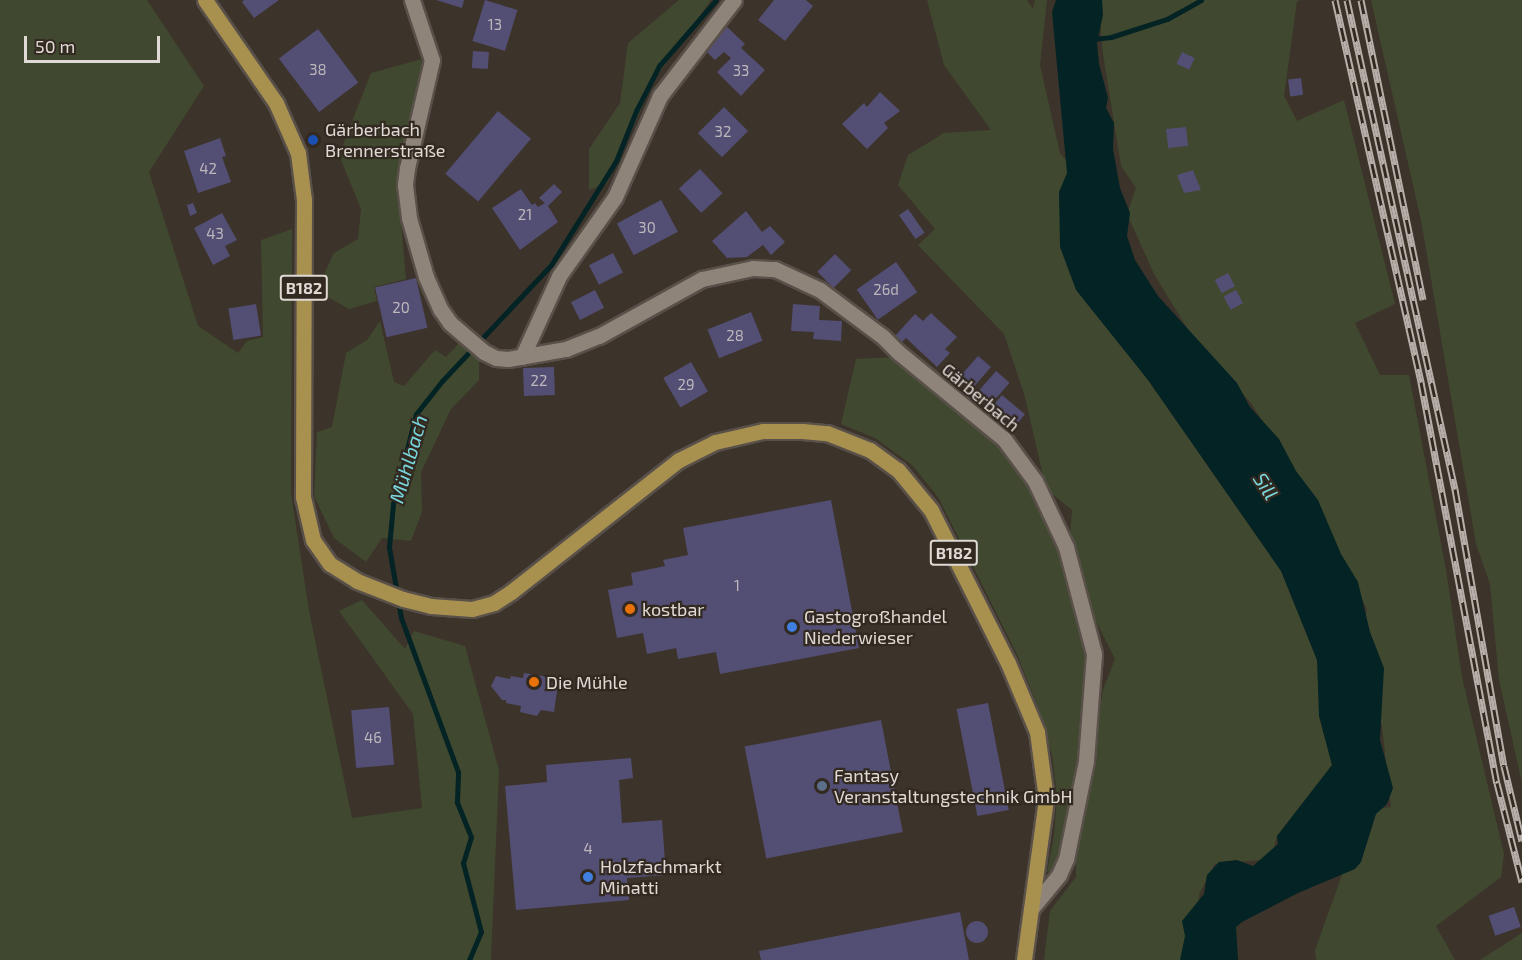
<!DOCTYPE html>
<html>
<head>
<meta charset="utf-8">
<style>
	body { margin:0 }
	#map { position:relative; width:1522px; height:960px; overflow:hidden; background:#3c332a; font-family:"Exo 2",sans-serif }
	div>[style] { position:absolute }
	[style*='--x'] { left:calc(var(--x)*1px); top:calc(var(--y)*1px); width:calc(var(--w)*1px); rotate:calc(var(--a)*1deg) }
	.green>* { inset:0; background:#40492f }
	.water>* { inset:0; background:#042324 }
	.stream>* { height:5px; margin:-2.5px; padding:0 2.5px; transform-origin:2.5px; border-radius:2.5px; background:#042324 }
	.building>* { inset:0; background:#534e73; transform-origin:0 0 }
	.round { border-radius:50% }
	.roads { filter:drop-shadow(2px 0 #585049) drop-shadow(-2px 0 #585049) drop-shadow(0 2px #585049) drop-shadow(0 -2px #585049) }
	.minor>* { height:15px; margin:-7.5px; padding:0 7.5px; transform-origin:7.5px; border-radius:7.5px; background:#8f847a }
	.major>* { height:15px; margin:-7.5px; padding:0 7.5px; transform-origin:7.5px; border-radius:7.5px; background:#a8904f }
	.rail>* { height:7px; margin-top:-3.5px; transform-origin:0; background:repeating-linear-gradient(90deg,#322921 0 14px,#b7b0aa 0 28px); box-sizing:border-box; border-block:2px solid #b7b0aa }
	.dots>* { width:16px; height:16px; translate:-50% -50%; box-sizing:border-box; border:3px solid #322921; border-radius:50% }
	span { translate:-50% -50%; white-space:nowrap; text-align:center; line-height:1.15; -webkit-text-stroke:4.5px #322921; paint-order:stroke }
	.number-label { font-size:15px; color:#bdb7bc }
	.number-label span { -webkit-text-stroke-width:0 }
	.shield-label span { padding:2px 4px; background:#322921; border:2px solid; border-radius:4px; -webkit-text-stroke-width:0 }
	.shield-label { font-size:16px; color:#e0dad5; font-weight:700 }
	.poi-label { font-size:18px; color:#e0dad5 }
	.left { translate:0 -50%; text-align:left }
	.street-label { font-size:18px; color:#e0dad5 }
	.water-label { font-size:20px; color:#79d6dc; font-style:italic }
	.scale { position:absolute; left:24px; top:36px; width:136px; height:27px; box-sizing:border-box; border:3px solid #e0dad5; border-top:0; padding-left:8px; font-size:18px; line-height:21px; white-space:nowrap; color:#e0dad5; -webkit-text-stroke:4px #322921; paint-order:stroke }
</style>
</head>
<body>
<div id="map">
	<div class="green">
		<div style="clip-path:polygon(0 0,147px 0,204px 86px,149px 172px,198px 326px,238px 353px,247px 341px,263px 337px,261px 240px,292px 229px,291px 493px,309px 611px,352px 818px,422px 808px,413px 714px,339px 611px,362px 600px,405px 649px,414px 631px,465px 646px,499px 770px,491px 960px,0 960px)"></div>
		<div style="clip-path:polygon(679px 0,711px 0,655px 79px,607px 183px,589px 190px,589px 149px,620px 103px,628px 43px)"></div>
		<div style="clip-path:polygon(927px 0,1027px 0,1033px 9px,1035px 0,1047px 0,1040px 65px,1060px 153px,1085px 183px,1099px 315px,1148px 380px,1281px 571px,1317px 660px,1328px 709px,1319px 716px,1332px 765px,1277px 836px,1271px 859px,1215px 864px,1199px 894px,1195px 960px,1044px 960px,1050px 911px,1076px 877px,1076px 847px,1103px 690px,1115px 659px,1096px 621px,1069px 548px,1072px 510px,1046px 489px,1025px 397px,1004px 334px,918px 245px,935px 229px,898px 185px,908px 155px,944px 133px,991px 130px,944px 65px)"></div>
		<div style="clip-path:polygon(1098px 0,1301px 0,1297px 1px,1284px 96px,1297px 121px,1344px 100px,1395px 304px,1355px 323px,1380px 375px,1409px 375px,1446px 570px,1462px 677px,1504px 854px,1501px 877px,1436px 926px,1455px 960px,1316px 960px,1315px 950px,1343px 872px,1375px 809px,1391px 807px,1382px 726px,1360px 648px,1367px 609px,1314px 502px,1251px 403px,1195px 341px,1154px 274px,1127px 214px,1136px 188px,1121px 166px,1103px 54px)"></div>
		<div style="clip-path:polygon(1371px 0,1522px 0,1522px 783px,1499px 680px,1490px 584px,1476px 544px,1421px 220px)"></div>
		<div style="clip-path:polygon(422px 59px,419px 97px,404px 154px,399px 199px,406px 279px,374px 287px,377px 301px,349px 309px,328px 297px,325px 272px,334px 253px,358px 239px,361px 209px,339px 155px,371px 73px)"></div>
		<div style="clip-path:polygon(380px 321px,394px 382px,404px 386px,435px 350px,446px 357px,459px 343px,479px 360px,479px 380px,451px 409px,421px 472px,422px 512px,411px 541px,382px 538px,366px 562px,334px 538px,314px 496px,317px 432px,332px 427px,346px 353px,367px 340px)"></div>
		<div style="clip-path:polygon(898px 357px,998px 439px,1029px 480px,1051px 521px,1087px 638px,1085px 730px,1065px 839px,1055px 869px,1047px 872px,1054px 836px,1057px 795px,1052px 755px,1037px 704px,1016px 652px,938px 497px,912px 465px,875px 438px,841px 424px,856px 359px)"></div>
		<div style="clip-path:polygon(1522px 933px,1522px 960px,1480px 960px)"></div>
	</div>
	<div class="water">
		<div style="clip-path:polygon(1056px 0,1102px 0,1103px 15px,1097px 43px,1099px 64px,1108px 98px,1106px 108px,1114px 123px,1113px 149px,1120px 188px,1130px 213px,1127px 236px,1135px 260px,1158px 296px,1237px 383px,1250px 407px,1279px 439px,1296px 471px,1318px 500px,1341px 554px,1358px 582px,1370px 632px,1384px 668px,1380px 740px,1393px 788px,1387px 804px,1376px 814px,1361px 862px,1355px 869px,1298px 893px,1242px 922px,1236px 927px,1238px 960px,1180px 960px,1185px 936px,1182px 921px,1204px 894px,1207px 875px,1219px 862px,1237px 860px,1253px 866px,1278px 844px,1277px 836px,1332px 765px,1319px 716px,1317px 660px,1281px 571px,1148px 380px,1076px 290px,1060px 247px,1059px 192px,1067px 173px,1052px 12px)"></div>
	</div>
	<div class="stream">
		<div style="--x:1093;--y:39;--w:18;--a:-6"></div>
		<div style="--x:1111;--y:37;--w:59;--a:-17.8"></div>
		<div style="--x:1167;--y:19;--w:39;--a:-29"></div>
		<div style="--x:469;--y:960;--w:30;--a:-67"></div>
		<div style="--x:481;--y:932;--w:71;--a:-104.6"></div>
		<div style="--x:463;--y:863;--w:27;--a:-73"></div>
		<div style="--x:471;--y:837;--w:38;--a:-112"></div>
		<div style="--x:457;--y:802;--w:30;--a:-88"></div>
		<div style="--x:458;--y:772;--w:164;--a:-110.3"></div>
		<div style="--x:401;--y:618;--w:72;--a:-99.6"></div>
		<div style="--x:389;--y:547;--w:43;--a:-84.7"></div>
		<div style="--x:393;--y:504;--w:93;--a:-75.7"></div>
		<div style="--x:416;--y:414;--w:42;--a:-51.8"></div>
		<div style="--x:442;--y:381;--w:159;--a:-46.8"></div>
		<div style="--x:551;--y:265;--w:123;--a:-58"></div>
		<div style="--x:616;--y:161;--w:54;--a:-68.2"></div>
		<div style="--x:636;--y:111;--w:51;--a:-62.9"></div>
		<div style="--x:659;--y:66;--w:87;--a:-49.2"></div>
	</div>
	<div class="building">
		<div style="clip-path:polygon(244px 0,279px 0,254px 18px,242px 2px)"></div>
		<div style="clip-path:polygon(436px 0,464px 0,462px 8px)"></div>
		<div style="left:485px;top:0;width:34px;height:43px;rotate:17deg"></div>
		<div style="clip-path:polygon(774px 0,806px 0,813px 6px,785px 41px,758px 20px)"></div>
		<div style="clip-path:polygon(725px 25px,745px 44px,741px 48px,765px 70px,741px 96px,717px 72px,731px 58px,724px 52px,715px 60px,703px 48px)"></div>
		<div style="left:318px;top:29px;width:67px;height:49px;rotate:53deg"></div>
		<div style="left:473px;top:51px;width:16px;height:17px;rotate:4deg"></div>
		<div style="left:1182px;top:52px;width:14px;height:13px;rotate:25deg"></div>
		<div style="left:1301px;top:78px;width:17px;height:13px;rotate:83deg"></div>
		<div style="clip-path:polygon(880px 92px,900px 111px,884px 123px,888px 128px,867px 149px,842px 124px,864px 103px,867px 107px)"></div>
		<div style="left:724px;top:107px;width:34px;height:37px;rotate:45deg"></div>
		<div style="left:498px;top:111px;width:43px;height:82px;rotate:40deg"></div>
		<div style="left:1186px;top:127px;width:19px;height:20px;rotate:84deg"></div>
		<div style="clip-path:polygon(220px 138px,226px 156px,222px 157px,231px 182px,198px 193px,184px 151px)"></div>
		<div style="left:700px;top:169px;width:33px;height:29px;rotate:47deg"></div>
		<div style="clip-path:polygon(1193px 170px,1201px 190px,1184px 193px,1177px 175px)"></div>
		<div style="clip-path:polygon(554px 184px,562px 192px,548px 206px,558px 222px,520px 250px,492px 208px,521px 189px,532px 205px,535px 203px,538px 207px,545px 203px,539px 198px)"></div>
		<div style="left:661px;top:200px;width:36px;height:50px;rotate:62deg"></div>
		<div style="clip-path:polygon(193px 203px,197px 213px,190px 216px,187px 205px)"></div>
		<div style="left:908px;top:209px;width:29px;height:11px;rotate:55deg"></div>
		<div style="clip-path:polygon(746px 211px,762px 232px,770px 226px,785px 242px,771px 255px,763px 245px,747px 257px,727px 258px,712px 241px)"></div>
		<div style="clip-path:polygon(222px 213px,237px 240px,225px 246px,230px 256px,213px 265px,194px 228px)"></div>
		<div style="left:613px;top:253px;width:22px;height:27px;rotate:63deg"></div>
		<div style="left:835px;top:254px;width:23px;height:25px;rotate:45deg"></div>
		<div style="left:896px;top:262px;width:37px;height:48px;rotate:55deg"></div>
		<div style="left:1228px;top:273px;width:15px;height:15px;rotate:62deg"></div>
		<div style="left:416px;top:278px;width:51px;height:42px;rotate:77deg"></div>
		<div style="left:595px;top:290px;width:20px;height:27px;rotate:63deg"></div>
		<div style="left:1236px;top:290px;width:15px;height:14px;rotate:62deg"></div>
		<div style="left:256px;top:304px;width:32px;height:28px;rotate:81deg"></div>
		<div style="clip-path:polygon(793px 304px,820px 306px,819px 320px,842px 321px,841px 341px,813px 339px,814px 332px,791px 331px)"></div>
		<div style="left:751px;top:312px;width:31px;height:47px;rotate:68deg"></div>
		<div style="clip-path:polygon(931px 313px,957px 337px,945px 349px,950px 353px,937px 367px,906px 338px,902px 342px,895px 336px,915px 314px,923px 321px)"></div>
		<div style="clip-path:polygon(978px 356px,991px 367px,971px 390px,958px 379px,950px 388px,939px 378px,952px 364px,963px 373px)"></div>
		<div style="left:691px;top:362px;width:34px;height:32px;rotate:60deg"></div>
		<div style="left:554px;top:367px;width:28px;height:31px;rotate:88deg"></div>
		<div style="left:996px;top:371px;width:18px;height:28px;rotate:41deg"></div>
		<div style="left:1002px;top:395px;width:30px;height:16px;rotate:40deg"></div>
		<div style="clip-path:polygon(831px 500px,859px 648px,720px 674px,716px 652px,678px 659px,676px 648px,647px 654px,643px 633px,617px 638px,608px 590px,633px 585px,631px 573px,665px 566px,663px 560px,688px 555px,683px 528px)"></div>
		<div style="clip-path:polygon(524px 673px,548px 677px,547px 683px,558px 684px,554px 712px,541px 710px,537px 716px,520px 712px,521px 706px,506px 703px,506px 700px,502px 700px,491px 686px,496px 676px,510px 679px,511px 676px,523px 678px)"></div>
		<div style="left:988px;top:703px;width:109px;height:32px;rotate:79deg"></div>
		<div style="left:389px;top:707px;width:58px;height:38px;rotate:85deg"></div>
		<div style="left:881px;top:720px;width:114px;height:139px;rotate:79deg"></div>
		<div style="clip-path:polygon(631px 758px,633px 778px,619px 780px,622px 823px,662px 820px,666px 875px,627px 878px,629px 900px,516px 910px,505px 786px,547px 782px,546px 765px)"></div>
		<div style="left:1514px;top:907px;width:21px;height:27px;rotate:71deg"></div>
		<div style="clip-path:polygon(960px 912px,969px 960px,761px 960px,759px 951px)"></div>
		<div class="round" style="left:966px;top:921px;width:22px;height:22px"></div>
	</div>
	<div class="roads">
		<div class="minor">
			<div style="--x:412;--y:0;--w:63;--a:71.6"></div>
			<div style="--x:432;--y:60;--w:111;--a:103"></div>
			<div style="--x:407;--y:168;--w:17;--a:97"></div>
			<div style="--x:405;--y:185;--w:33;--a:83"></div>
			<div style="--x:409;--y:218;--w:61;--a:73.9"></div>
			<div style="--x:426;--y:277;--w:36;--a:66"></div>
			<div style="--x:441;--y:310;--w:16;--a:55"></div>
			<div style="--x:450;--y:323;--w:45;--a:40.5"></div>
			<div style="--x:484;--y:352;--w:13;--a:27"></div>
			<div style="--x:496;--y:358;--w:12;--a:5"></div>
			<div style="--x:508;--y:359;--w:59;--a:-9.8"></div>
			<div style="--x:566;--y:349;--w:35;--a:-22"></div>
			<div style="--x:599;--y:336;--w:118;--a:-29"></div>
			<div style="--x:702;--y:279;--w:52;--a:-12.2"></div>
			<div style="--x:753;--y:268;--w:22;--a:3"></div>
			<div style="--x:775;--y:269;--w:50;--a:25"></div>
			<div style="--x:820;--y:290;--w:77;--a:36.6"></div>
			<div style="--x:882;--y:336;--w:23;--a:45"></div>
			<div style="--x:898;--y:352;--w:137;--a:39.4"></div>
			<div style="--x:1004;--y:439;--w:52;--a:53.6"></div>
			<div style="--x:1035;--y:481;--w:73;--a:64.8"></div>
			<div style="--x:1066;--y:547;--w:111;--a:75.3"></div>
			<div style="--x:1094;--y:654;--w:107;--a:94.3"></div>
			<div style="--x:1086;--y:761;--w:100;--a:101.5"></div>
			<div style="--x:1066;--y:859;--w:17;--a:114"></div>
			<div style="--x:1059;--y:875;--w:44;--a:129.5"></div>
			<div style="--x:522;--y:357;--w:89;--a:-65.4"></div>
			<div style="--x:559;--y:276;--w:97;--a:-54.7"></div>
			<div style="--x:615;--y:197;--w:111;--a:-66"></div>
			<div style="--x:660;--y:96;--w:121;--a:-52.4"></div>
		</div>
		<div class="major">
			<div style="--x:205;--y:0;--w:125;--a:55.4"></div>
			<div style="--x:276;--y:103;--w:55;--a:66.3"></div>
			<div style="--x:298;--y:153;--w:47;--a:82.7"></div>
			<div style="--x:304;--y:200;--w:297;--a:90.2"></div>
			<div style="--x:303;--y:497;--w:44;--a:76.9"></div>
			<div style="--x:313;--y:540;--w:29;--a:55"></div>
			<div style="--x:330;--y:564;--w:32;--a:32"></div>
			<div style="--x:357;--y:581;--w:49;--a:21.4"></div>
			<div style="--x:403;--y:599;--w:29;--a:14"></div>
			<div style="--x:431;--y:606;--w:41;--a:4.2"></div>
			<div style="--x:472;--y:609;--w:23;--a:-15"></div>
			<div style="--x:494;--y:603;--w:20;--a:-33"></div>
			<div style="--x:511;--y:592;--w:214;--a:-38.2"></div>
			<div style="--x:679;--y:460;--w:40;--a:-26.6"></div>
			<div style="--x:715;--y:442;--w:49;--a:-12.9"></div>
			<div style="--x:763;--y:431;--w:39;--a:0"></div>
			<div style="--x:802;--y:431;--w:25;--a:5"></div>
			<div style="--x:827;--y:433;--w:46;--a:21.6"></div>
			<div style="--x:870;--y:450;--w:34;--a:36"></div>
			<div style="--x:898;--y:470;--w:52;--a:50.5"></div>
			<div style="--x:931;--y:510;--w:171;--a:63.3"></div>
			<div style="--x:1008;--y:663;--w:75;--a:67.2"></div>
			<div style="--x:1037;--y:732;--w:68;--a:82.3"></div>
			<div style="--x:1046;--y:799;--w:162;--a:97.8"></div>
		</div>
	</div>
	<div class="rail">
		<div style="--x:1335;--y:0;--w:392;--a:77.3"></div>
		<div style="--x:1421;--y:382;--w:408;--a:79.3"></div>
		<div style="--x:1497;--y:783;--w:102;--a:75.8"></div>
		<div style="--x:1347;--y:0;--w:501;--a:77.55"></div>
		<div style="--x:1455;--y:489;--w:281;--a:80"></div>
		<div style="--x:1504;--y:766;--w:77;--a:76.5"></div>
		<div style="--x:1361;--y:0;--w:306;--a:78.3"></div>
	</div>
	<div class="dots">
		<div style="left:313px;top:140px;background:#1a4fb4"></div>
		<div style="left:630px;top:609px;background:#e8710a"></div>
		<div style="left:792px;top:627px;background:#3f7fe0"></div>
		<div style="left:534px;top:682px;background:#e8710a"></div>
		<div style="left:822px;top:786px;background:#5c6f8a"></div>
		<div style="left:588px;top:877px;background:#3f7fe0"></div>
	</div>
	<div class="number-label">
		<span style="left:495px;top:25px">13</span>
		<span style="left:318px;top:70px">38</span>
		<span style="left:741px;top:71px">33</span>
		<span style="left:723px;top:132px">32</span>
		<span style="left:208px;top:169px">42</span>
		<span style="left:525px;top:215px">21</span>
		<span style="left:647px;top:228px">30</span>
		<span style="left:215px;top:234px">43</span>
		<span style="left:886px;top:290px">26d</span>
		<span style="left:401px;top:308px">20</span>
		<span style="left:735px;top:336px">28</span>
		<span style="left:539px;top:381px">22</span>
		<span style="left:686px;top:385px">29</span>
		<span style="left:737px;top:586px">1</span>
		<span style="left:373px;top:738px">46</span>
		<span style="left:588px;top:849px">4</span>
	</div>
	<div class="shield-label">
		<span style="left:304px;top:288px">B182</span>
		<span style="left:954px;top:553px">B182</span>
	</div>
	<div class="poi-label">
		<span class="left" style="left:325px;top:140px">Gärberbach<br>Brennerstraße</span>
		<span class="left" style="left:642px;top:609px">kostbar</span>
		<span class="left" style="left:804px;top:627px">Gastogroßhandel<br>Niederwieser</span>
		<span class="left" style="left:546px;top:682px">Die Mühle</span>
		<span class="left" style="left:834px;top:786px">Fantasy<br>Veranstaltungstechnik GmbH</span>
		<span class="left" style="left:600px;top:877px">Holzfachmarkt<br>Minatti</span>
	</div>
	<div class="street-label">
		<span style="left:981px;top:397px;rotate:40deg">Gärberbach</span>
	</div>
	<div class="water-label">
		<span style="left:408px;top:459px;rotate:-74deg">Mühlbach</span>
		<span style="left:1266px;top:486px;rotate:57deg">Sill</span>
	</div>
	<div class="scale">50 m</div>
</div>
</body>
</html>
